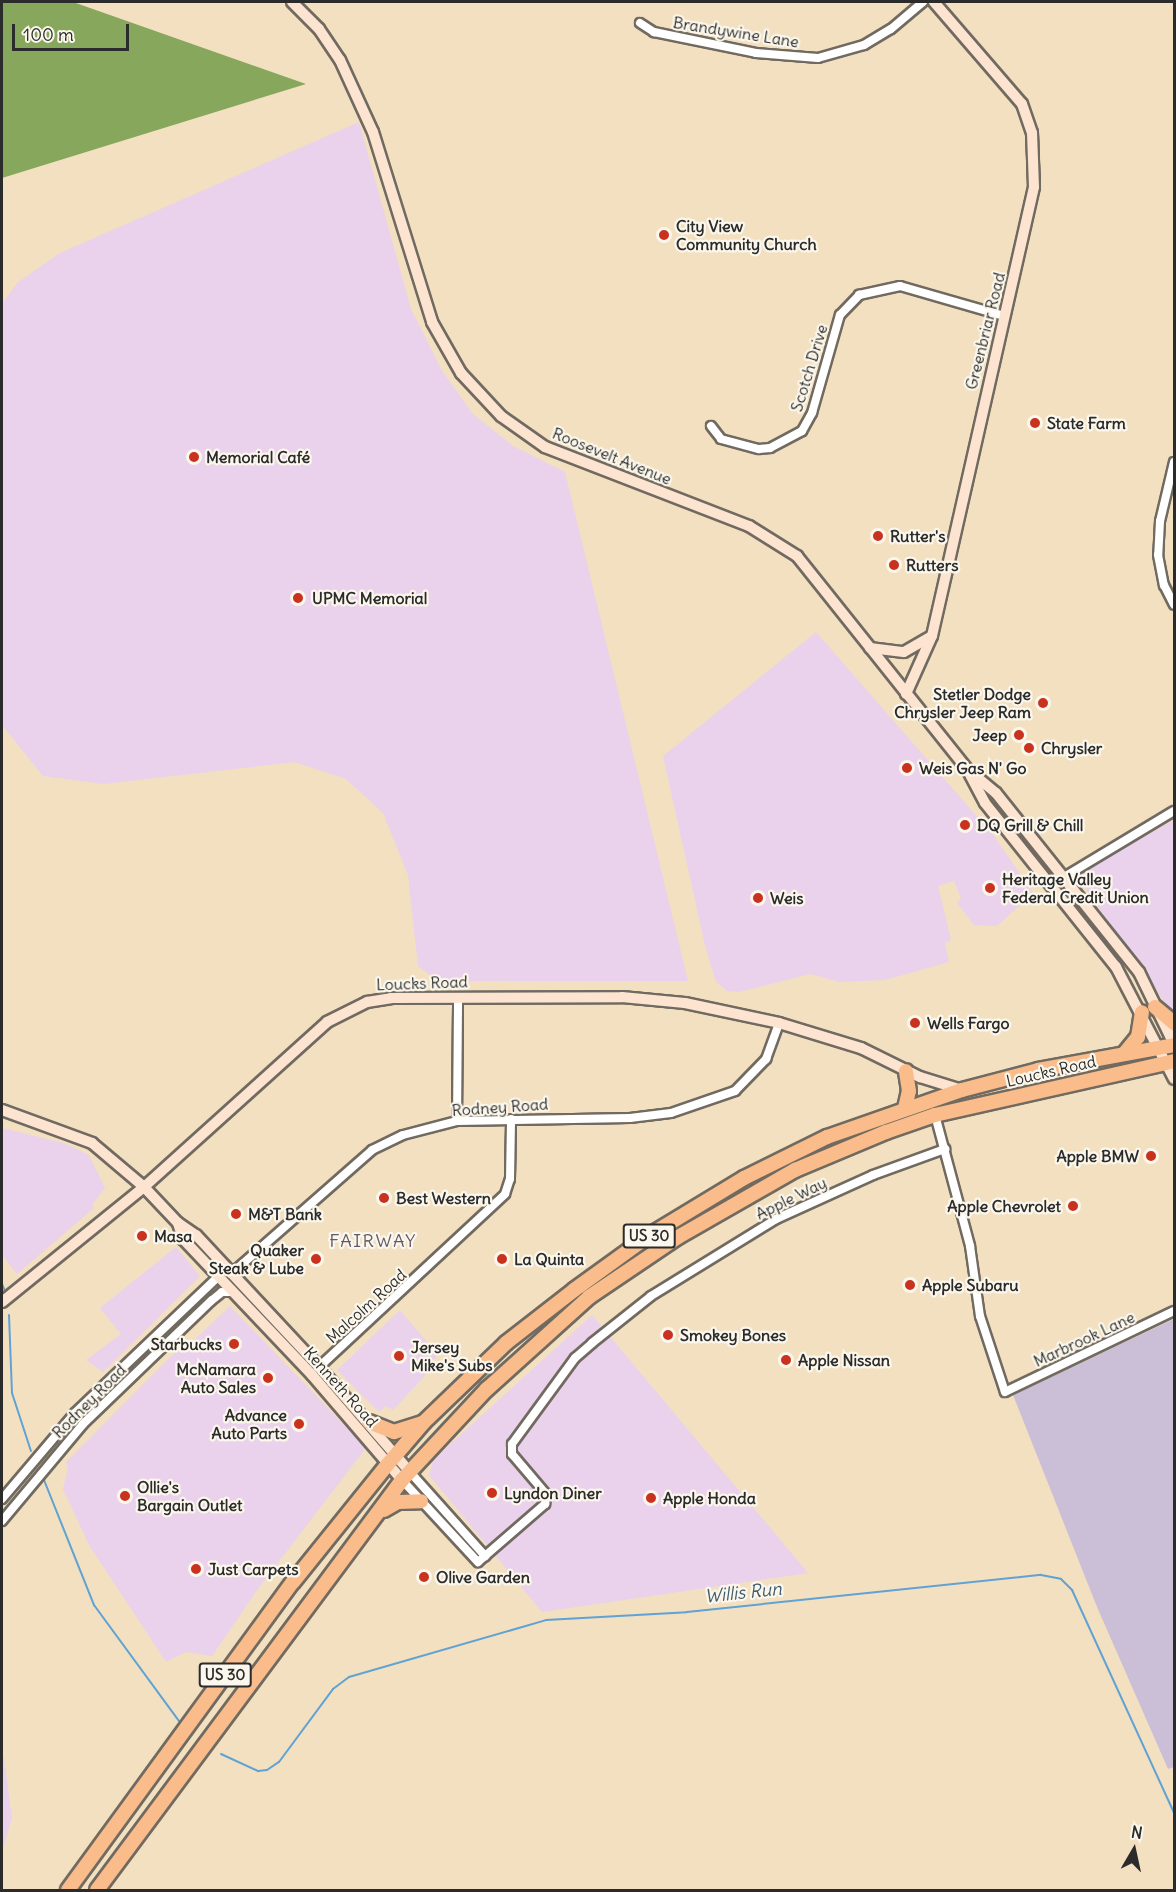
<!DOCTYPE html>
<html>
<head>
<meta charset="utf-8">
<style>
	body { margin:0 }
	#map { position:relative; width:1176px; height:1892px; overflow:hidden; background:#f2e0c1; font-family:Delius,sans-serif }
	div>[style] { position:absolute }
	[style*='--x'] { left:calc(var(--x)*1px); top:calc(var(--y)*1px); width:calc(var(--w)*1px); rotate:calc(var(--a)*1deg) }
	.built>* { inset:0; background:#ead1ec }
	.industrial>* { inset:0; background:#cabfd6 }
	.forest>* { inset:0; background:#86a75c }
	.stream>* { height:2px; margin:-1px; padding:0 1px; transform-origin:1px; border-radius:1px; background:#60a2d3 }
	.roads { filter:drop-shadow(2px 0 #716a60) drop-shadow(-2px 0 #716a60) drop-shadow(0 2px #716a60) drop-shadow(0 -2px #716a60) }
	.street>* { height:8px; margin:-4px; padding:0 4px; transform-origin:4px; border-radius:4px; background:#fff }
	.secondary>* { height:10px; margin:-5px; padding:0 5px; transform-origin:5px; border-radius:5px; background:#fde4d0 }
	.highway>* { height:14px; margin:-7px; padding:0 7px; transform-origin:7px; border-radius:7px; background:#f9bc8a }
	.dots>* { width:16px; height:16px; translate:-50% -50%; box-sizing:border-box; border:3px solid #fbf7ec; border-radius:50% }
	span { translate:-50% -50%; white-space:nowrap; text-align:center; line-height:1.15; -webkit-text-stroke:4.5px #fbf7ec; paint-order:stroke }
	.shield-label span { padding:2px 4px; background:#fbf7ec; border:2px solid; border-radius:4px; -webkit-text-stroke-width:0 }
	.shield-label { font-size:15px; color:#2b2b2b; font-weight:700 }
	.street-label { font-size:16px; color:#2b2b2b }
	.poi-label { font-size:16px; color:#2b2b2b; font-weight:700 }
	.left { translate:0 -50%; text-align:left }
	.right { translate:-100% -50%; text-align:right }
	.neighbourhood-label { font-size:18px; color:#655a68; letter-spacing:1.5px }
	.water-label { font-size:18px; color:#405b6e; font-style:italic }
	.frame { position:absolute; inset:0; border:3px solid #2b2b2b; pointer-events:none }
	.north { position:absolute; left:1104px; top:1820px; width:60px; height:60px; -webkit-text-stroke:4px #fbf7ec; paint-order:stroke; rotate:9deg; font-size:16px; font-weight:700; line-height:24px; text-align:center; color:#2b2b2b }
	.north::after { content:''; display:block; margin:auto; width:21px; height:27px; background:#2b2b2b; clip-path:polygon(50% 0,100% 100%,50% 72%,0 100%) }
	.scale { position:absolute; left:12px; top:24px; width:117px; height:27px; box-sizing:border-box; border:3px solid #2b2b2b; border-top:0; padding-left:8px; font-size:18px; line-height:21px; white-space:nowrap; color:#2b2b2b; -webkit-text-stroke:4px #fbf7ec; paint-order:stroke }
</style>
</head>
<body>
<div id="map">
	<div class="built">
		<div style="clip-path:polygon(359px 122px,411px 309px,441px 369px,473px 414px,513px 446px,565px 472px,688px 981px,438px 981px,418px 966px,408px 875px,383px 813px,346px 779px,294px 762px,104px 784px,43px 776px,2px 725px,2px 304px,17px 283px,60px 253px)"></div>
		<div style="clip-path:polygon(816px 632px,994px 836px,1033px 893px,997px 926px,974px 925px,957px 903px,961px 898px,954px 881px,938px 886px,951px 940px,945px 943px,949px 962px,885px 980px,840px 982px,810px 974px,739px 992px,727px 991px,716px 982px,705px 945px,663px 756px)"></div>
		<div style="clip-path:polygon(1174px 820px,1174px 1016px,1078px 878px,1083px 869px)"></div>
		<div style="clip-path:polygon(2px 1128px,64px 1143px,89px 1155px,105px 1188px,92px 1205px,94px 1208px,17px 1274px,2px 1255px)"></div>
		<div style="clip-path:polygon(176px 1247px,200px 1276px,103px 1372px,86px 1360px,121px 1334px,100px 1308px)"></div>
		<div style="clip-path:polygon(230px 1306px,366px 1448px,260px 1586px,212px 1656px,186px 1652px,166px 1662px,89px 1545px,63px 1489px,68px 1468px,66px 1462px,177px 1350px,181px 1353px)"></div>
		<div style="clip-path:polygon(400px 1310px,438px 1355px,432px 1361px,436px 1364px,393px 1410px,386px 1406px,379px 1412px,337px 1370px)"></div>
		<div style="clip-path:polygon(592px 1315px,808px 1573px,542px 1612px,429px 1475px,433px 1460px)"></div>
		<div style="clip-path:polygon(2px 1745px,12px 1817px,2px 1853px)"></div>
	</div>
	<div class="industrial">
		<div style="clip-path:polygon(1174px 1319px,1174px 1767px,1168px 1769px,1097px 1607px,1013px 1395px)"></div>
	</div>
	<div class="forest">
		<div style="clip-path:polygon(2px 2px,73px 2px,306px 84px,2px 178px)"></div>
	</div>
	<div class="stream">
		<div style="--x:2;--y:1284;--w:8;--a:67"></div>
		<div style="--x:9;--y:1315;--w:78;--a:87.8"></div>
		<div style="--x:12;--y:1393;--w:61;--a:71.9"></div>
		<div style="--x:44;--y:1480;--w:135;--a:68.2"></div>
		<div style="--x:94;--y:1605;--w:144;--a:53.8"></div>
		<div style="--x:221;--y:1754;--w:41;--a:24.7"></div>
		<div style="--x:258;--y:1771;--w:9;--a:-6"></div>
		<div style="--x:267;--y:1770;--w:14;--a:-34"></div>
		<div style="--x:279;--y:1762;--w:91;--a:-53.5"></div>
		<div style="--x:333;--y:1689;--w:20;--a:-37"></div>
		<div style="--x:349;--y:1677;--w:205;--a:-16.1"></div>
		<div style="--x:546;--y:1620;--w:141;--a:-3.2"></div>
		<div style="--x:687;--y:1612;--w:356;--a:-6"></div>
		<div style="--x:1041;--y:1575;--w:20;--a:11"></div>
		<div style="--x:1061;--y:1579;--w:16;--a:45"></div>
		<div style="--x:1072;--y:1590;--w:245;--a:65.4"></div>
	</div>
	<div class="roads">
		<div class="street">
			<div style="--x:640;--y:23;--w:17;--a:33"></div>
			<div style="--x:654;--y:32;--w:104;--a:11.6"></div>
			<div style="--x:756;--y:53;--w:62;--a:4.6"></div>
			<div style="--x:818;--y:58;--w:48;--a:-15.8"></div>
			<div style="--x:864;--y:45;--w:31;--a:-31"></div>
			<div style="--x:891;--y:29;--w:42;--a:-40.2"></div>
			<div style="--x:711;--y:426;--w:16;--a:52"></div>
			<div style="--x:721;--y:439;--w:39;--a:15"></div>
			<div style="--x:759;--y:449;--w:11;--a:-5"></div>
			<div style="--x:770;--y:448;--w:36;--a:-28"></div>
			<div style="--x:802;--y:431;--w:21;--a:-61"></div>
			<div style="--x:812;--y:413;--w:102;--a:-74.1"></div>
			<div style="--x:840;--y:315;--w:28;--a:-46"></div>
			<div style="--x:859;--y:295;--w:42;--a:-12.4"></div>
			<div style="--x:900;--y:286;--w:108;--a:16.1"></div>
			<div style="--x:1174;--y:462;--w:61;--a:103.3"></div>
			<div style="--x:1160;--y:521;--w:34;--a:93"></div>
			<div style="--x:1158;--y:555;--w:31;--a:79"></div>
			<div style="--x:1164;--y:585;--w:22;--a:63"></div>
			<div style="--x:1064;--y:877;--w:128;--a:-31"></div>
			<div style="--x:935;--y:1115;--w:136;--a:75"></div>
			<div style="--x:970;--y:1246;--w:71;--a:81.9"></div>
			<div style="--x:980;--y:1316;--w:80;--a:71.8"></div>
			<div style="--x:1005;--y:1392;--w:187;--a:-25.6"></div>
			<div style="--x:457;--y:1121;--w:124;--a:-89.5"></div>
			<div style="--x:231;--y:1274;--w:188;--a:-41.3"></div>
			<div style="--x:372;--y:1150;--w:34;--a:-26"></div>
			<div style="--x:403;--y:1135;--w:56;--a:-14.5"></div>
			<div style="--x:457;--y:1121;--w:173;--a:-1"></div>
			<div style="--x:630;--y:1118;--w:41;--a:-7"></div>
			<div style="--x:671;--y:1113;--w:68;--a:-19"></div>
			<div style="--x:735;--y:1091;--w:45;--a:-45.9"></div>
			<div style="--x:766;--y:1059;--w:38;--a:-70"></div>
			<div style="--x:319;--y:1367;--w:254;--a:-42.9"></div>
			<div style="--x:505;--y:1194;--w:16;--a:-72"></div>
			<div style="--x:510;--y:1179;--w:60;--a:-89"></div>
			<div style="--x:410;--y:1472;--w:113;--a:48.2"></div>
			<div style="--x:402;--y:1480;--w:112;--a:47.2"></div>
			<div style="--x:478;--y:1562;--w:89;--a:-40.9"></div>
			<div style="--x:545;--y:1504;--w:10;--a:-84"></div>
			<div style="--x:546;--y:1494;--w:52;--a:-130.4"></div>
			<div style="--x:512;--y:1454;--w:10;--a:-90"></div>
			<div style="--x:512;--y:1444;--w:107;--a:-53.8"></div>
			<div style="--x:575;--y:1358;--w:23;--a:-41"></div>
			<div style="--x:592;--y:1343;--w:75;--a:-38.5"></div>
			<div style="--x:651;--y:1296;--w:147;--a:-31.6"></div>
			<div style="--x:776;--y:1219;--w:107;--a:-24.4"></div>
			<div style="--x:873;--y:1175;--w:77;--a:-19.9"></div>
			<div style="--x:2;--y:1499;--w:113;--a:-49.7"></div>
			<div style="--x:75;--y:1413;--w:199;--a:-43.6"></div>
			<div style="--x:2;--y:1521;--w:126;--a:-50.1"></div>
			<div style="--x:83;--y:1424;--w:178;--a:-43.9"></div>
			<div style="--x:211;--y:1301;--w:14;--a:-39"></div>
			<div style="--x:222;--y:1292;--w:11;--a:0"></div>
		</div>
		<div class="secondary">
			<div style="--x:292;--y:2;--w:38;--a:45"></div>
			<div style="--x:319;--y:29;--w:37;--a:56"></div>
			<div style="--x:340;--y:60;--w:79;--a:65.4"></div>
			<div style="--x:373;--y:132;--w:199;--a:72.7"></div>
			<div style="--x:432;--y:322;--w:59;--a:60.4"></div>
			<div style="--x:461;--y:373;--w:59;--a:47.1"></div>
			<div style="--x:501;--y:416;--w:54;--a:35.2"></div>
			<div style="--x:545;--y:447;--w:219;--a:21.2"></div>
			<div style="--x:749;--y:526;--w:57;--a:32"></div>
			<div style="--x:797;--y:556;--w:273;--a:51.4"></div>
			<div style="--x:967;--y:769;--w:38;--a:62"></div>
			<div style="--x:985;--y:803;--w:210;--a:51.4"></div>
			<div style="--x:1116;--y:967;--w:126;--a:62.6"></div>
			<div style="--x:870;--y:648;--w:34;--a:7"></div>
			<div style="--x:904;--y:652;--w:32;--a:-30"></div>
			<div style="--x:906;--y:694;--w:64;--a:-65.9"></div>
			<div style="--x:932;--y:636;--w:460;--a:-77.2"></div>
			<div style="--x:1034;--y:187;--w:54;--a:-92.1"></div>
			<div style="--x:1032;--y:133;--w:31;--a:-109"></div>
			<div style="--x:1022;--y:104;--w:135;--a:-130.8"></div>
			<div style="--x:972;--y:773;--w:31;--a:40"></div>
			<div style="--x:996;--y:793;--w:229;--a:51.4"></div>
			<div style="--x:1139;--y:972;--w:80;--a:64.1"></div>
			<div style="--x:2;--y:1110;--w:96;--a:20.1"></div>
			<div style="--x:92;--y:1143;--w:68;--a:40.2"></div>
			<div style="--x:144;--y:1187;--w:50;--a:46.6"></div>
			<div style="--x:178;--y:1223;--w:22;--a:34"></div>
			<div style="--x:196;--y:1235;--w:180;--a:47"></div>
			<div style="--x:319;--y:1367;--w:139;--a:49.1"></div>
			<div style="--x:178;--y:1223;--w:17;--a:73"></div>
			<div style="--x:183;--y:1239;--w:187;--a:46.5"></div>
			<div style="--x:312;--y:1375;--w:138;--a:49.4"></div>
			<div style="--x:2;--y:1302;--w:183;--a:-39"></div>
			<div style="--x:144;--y:1187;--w:246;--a:-42"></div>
			<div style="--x:327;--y:1022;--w:45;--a:-26.6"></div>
			<div style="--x:367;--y:1002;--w:24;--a:-9"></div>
			<div style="--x:391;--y:998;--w:231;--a:-0.2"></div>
			<div style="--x:622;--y:997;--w:63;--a:5.4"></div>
			<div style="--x:685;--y:1003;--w:96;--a:12"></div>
			<div style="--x:779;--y:1023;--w:86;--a:17"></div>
			<div style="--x:861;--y:1048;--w:66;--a:26.2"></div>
			<div style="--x:920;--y:1077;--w:44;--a:17.2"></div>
		</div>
		<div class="highway">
			<div style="--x:1155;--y:1007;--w:25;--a:40"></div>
			<div style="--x:1124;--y:1054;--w:22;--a:-51"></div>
			<div style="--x:1138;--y:1037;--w:25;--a:-81"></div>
			<div style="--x:905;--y:1108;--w:17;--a:-77"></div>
			<div style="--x:909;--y:1091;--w:20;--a:-99"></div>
			<div style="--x:369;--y:1422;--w:27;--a:22"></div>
			<div style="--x:394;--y:1432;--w:29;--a:-18"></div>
			<div style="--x:384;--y:1510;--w:16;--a:-30"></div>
			<div style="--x:398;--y:1502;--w:23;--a:-2"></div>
			<div style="--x:68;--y:1890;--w:381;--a:-53.9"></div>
			<div style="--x:293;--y:1582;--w:151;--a:-51.2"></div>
			<div style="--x:388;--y:1464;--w:55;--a:-49.4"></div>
			<div style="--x:424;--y:1422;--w:114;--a:-43.9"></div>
			<div style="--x:506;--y:1343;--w:86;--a:-37.9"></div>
			<div style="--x:574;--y:1290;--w:94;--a:-35.9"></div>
			<div style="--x:650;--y:1235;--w:110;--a:-31.2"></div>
			<div style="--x:744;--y:1178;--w:93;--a:-26.3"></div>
			<div style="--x:827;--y:1137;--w:143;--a:-19.2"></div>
			<div style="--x:962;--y:1090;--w:79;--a:-14.7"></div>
			<div style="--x:1038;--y:1070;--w:138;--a:-10.4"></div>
			<div style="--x:97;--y:1890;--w:511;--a:-53.35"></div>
			<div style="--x:402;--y:1480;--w:125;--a:-47"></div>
			<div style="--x:487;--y:1389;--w:137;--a:-42"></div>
			<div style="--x:589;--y:1297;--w:107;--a:-34"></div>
			<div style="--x:678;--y:1237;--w:135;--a:-29.8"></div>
			<div style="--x:795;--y:1170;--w:99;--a:-22.7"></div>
			<div style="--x:886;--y:1132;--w:52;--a:-19.1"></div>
			<div style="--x:935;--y:1115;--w:245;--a:-12.7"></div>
		</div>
	</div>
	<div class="dots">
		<div style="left:664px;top:235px;background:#c8321e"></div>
		<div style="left:1035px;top:423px;background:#c8321e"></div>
		<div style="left:194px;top:457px;background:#c8321e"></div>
		<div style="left:878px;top:536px;background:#c8321e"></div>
		<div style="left:894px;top:565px;background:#c8321e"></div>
		<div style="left:298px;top:598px;background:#c8321e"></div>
		<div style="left:1043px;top:703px;background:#c8321e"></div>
		<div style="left:1019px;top:735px;background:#c8321e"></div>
		<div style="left:1029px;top:748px;background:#c8321e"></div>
		<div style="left:907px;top:768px;background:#c8321e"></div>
		<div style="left:965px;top:825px;background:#c8321e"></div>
		<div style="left:990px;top:888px;background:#c8321e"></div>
		<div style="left:758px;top:898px;background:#c8321e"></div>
		<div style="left:915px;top:1023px;background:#c8321e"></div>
		<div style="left:1151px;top:1156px;background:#c8321e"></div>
		<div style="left:384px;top:1198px;background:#c8321e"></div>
		<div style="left:1073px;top:1206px;background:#c8321e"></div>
		<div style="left:236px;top:1214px;background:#c8321e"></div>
		<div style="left:142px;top:1236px;background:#c8321e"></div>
		<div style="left:316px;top:1259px;background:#c8321e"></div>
		<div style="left:502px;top:1259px;background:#c8321e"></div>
		<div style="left:910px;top:1285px;background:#c8321e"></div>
		<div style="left:668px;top:1335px;background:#c8321e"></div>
		<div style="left:234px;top:1344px;background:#c8321e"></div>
		<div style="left:399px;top:1356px;background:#c8321e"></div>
		<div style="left:786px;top:1360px;background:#c8321e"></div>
		<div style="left:268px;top:1378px;background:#c8321e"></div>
		<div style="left:299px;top:1424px;background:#c8321e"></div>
		<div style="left:492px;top:1493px;background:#c8321e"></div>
		<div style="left:125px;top:1496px;background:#c8321e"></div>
		<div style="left:651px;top:1498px;background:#c8321e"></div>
		<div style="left:196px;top:1569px;background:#c8321e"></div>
		<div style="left:424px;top:1577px;background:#c8321e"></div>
	</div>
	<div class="shield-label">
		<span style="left:649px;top:1236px">US 30</span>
		<span style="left:225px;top:1675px">US 30</span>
	</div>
	<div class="street-label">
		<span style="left:736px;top:32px;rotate:9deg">Brandywine Lane</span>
		<span style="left:985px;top:331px;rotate:-76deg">Greenbriar Road</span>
		<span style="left:809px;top:368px;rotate:-73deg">Scotch Drive</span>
		<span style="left:612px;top:456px;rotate:22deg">Roosevelt Avenue</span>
		<span style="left:422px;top:983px;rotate:-2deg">Loucks Road</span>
		<span style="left:1051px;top:1071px;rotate:-13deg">Loucks Road</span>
		<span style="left:500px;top:1107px;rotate:-4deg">Rodney Road</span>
		<span style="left:791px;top:1198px;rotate:-26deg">Apple Way</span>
		<span style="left:366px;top:1306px;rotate:-42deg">Malcolm Road</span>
		<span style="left:1084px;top:1339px;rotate:-25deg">Marbrook Lane</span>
		<span style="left:341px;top:1387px;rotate:48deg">Kenneth Road</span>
		<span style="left:89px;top:1401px;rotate:-45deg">Rodney Road</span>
	</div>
	<div class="poi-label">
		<span class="left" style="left:676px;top:235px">City View<br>Community Church</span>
		<span class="left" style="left:1047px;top:423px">State Farm</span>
		<span class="left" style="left:206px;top:457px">Memorial Café</span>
		<span class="left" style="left:890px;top:536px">Rutter's</span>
		<span class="left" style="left:906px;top:565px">Rutters</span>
		<span class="left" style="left:312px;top:598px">UPMC Memorial</span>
		<span class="right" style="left:1031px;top:703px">Stetler Dodge<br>Chrysler Jeep Ram</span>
		<span class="right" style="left:1007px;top:735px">Jeep</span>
		<span class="left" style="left:1041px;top:748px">Chrysler</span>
		<span class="left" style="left:919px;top:768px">Weis Gas N' Go</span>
		<span class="left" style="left:977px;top:825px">DQ Grill &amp; Chill</span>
		<span class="left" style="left:1002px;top:888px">Heritage Valley<br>Federal Credit Union</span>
		<span class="left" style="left:770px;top:898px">Weis</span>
		<span class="left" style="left:927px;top:1023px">Wells Fargo</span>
		<span class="right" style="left:1139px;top:1156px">Apple BMW</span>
		<span class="left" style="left:396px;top:1198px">Best Western</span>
		<span class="right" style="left:1061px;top:1206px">Apple Chevrolet</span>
		<span class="left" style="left:248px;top:1214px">M&amp;T Bank</span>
		<span class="left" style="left:154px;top:1236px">Masa</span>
		<span class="right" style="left:304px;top:1259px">Quaker<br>Steak &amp; Lube</span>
		<span class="left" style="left:514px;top:1259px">La Quinta</span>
		<span class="left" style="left:922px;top:1285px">Apple Subaru</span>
		<span class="left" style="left:680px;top:1335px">Smokey Bones</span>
		<span class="right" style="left:222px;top:1344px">Starbucks</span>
		<span class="left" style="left:411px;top:1356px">Jersey<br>Mike's Subs</span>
		<span class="left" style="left:798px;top:1360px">Apple Nissan</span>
		<span class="right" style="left:256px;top:1378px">McNamara<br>Auto Sales</span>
		<span class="right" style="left:287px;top:1424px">Advance<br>Auto Parts</span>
		<span class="left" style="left:137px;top:1496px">Ollie's<br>Bargain Outlet</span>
		<span class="left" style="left:504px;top:1493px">Lyndon Diner</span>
		<span class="left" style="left:663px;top:1498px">Apple Honda</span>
		<span class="left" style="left:208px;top:1569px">Just Carpets</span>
		<span class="left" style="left:436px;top:1577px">Olive Garden</span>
	</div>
	<div class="neighbourhood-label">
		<span style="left:373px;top:1241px">FAIRWAY</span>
	</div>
	<div class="water-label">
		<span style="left:743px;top:1593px;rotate:-6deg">Willis Run</span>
	</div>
	<div class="frame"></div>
	<div class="north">N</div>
	<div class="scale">100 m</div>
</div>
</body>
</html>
